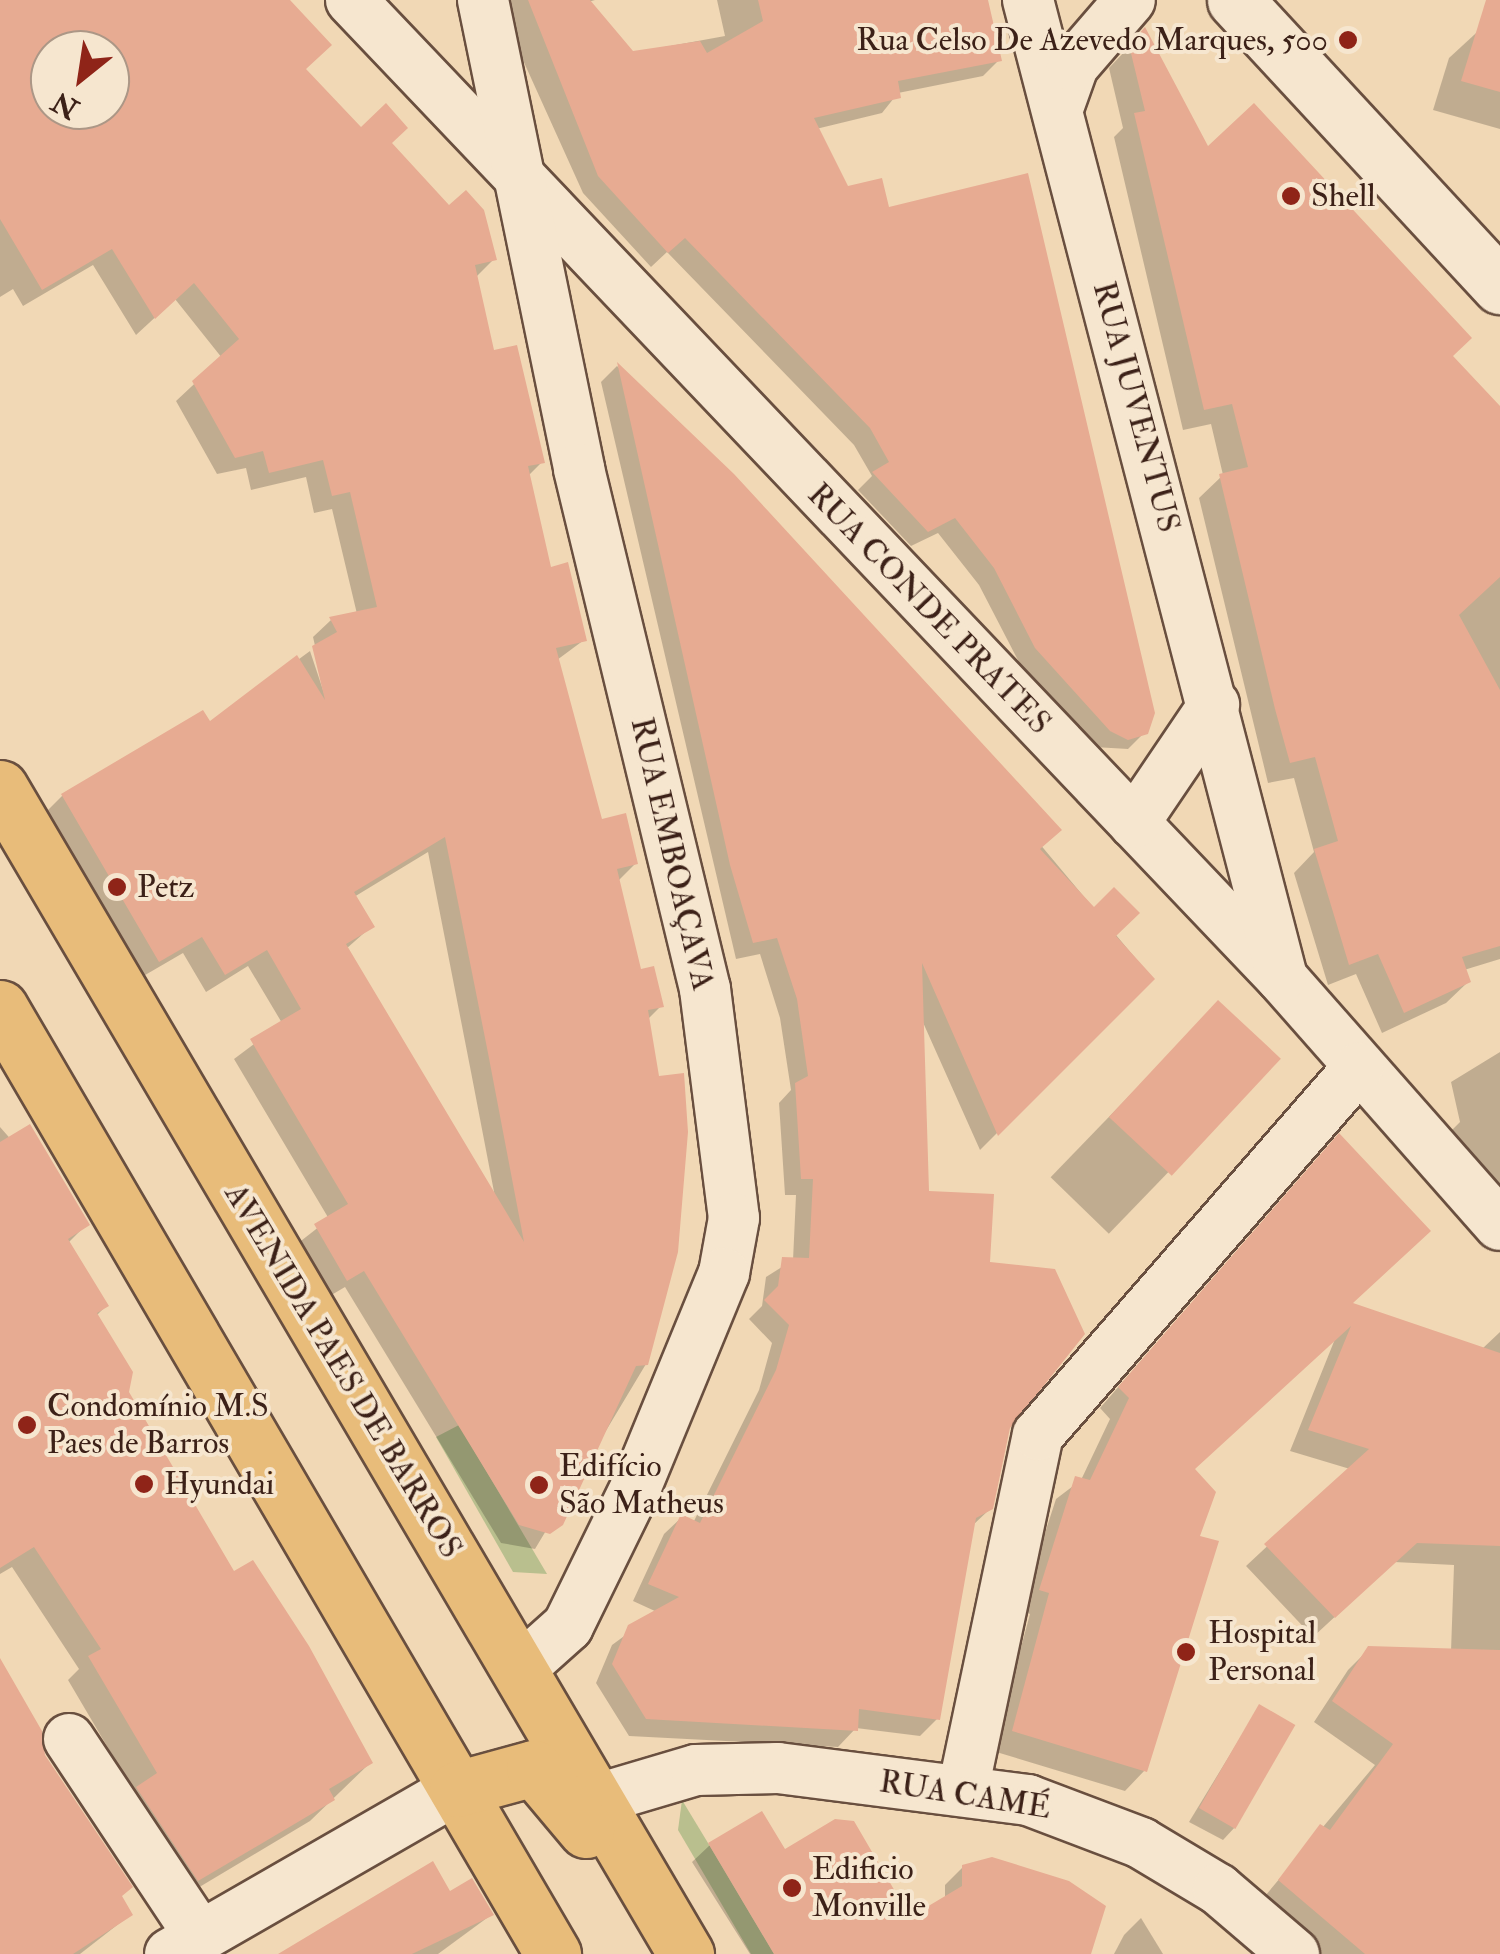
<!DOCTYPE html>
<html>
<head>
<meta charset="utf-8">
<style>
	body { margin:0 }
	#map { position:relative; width:1500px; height:1954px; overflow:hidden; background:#f1d8b5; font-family:"IM FELL Double Pica",serif }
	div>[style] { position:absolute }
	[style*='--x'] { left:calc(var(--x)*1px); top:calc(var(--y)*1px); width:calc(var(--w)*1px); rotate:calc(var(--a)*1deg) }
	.green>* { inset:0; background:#b9bf8e }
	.shadow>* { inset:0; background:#0003; transform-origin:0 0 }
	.building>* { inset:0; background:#e7ab92; transform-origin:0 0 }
	.roads { filter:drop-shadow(2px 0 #694f3f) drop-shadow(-2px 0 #694f3f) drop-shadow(0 2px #694f3f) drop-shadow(0 -2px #694f3f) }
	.street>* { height:50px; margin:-25px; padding:0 25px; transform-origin:25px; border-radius:25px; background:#f6e6cf }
	.secondary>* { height:55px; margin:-27.5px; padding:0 27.5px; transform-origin:27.5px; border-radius:27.5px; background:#f6e6cf }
	.primary>* { height:55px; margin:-27.5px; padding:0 27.5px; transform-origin:27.5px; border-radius:27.5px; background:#e8bc7a }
	.dots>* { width:28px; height:28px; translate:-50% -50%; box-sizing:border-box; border:5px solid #f6e6cf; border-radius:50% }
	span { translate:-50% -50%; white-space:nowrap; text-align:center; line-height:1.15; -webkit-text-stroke:8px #f6e6cf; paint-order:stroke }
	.poi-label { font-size:32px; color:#3c2118 }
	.right { translate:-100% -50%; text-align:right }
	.left { translate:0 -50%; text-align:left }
	.street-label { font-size:32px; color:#3c2118 }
	.north { position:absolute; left:30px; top:30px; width:100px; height:100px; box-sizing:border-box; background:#f6e6cf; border:2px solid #ac9786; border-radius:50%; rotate:210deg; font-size:28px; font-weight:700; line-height:40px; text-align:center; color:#3c2118 }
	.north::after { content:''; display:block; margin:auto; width:35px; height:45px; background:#8f2418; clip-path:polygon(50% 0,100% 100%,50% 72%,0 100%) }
</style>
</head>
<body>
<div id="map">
	<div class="green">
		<div style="clip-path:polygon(459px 1425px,547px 1574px,513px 1572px,436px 1437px)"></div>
		<div style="clip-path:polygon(682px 1800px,708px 1843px,774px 1954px,751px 1954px,678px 1830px)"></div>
	</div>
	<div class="shadow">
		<div style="clip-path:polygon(evenodd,0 0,287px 0,303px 70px,361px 131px,389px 143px,494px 259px,475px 278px,492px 353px,542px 462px,528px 476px,549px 570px,584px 640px,557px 660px,600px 822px,636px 863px,617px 882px,639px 972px,661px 1006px,647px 1020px,646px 1364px,535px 1549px,501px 1543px,345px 1287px,328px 1297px,297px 1244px,329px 1219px,234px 1059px,282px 1023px,248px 966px,206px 992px,183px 953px,140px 978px,44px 814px,62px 796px,209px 725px,310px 651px,330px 711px,313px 637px,331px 620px,357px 614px,332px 509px,314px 513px,306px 477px,251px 490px,246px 468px,217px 474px,176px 401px,222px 358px,175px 299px,136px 335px,93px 265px,23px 306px,13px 289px,0 297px,0 0,50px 50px,110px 50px,110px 110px,50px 110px,50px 50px,0 0,428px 852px,471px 1072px,495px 1197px,346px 949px,372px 926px,354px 897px,428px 852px)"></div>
		<div style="clip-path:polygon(508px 0,595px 0,588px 2px,632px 53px,725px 36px,717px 0,985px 0,999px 60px,983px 76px,898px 93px,882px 113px,816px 129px,847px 189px,887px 210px,1145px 732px,1128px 749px,1094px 747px,1020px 664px,979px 585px,938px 533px,911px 546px,858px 490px,872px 476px,854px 445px,667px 252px,651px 267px,583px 193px,522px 58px)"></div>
		<div style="clip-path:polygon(1500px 11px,1500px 129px,1433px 110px,1449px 58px)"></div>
		<div style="clip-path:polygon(1144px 31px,1208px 150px,1450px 357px,1500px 414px,1500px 959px,1464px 970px,1468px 982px,1446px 1003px,1382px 1033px,1356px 974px,1328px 985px,1294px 873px,1314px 852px,1294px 778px,1268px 783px,1199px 498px,1223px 475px,1211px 424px,1183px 430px,1114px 137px,1123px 128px,1109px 68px)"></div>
		<div style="clip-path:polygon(617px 366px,732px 476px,1152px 978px,980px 1150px,921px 1018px,927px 1194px,988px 1264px,1008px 1427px,991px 1508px,972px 1526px,938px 1718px,920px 1736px,856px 1728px,838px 1747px,629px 1736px,596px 1683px,612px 1645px,657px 1612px,633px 1601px,664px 1534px,682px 1517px,693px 1523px,759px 1390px,772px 1343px,749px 1319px,762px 1306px,766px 1277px,793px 1260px,796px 1195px,785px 1195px,779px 1103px,791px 1090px,780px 1018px,760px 954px,736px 959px,601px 382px)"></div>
		<div style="left:1218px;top:1004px;width:81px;height:241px;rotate:44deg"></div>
		<div style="clip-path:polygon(1500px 1052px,1500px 1192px,1447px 1135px,1460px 1122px,1451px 1082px)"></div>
		<div style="clip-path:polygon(0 1127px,86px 1225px,68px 1243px,106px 1306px,96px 1316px,127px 1392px,233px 1574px,370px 1763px,310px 1821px,176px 1901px,134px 1792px,68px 1680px,79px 1669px,12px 1567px,0 1574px)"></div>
		<div style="clip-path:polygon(1319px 1157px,1350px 1305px,1482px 1349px,1500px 1332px,1500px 1954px,1321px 1954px,1260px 1902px,1375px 1765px,1314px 1722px,1348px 1670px,1369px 1649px,1451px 1651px,1454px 1565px,1394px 1562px,1313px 1637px,1246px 1566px,1350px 1469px,1290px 1451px,1335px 1339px,1192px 1470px,1197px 1537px,1145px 1770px,1125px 1791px,993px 1751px,1030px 1614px,1020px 1610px,1056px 1499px,1081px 1480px,1110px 1419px,1100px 1408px)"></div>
		<div style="clip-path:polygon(0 1702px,43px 1756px,130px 1915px,80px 1954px,0 1954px)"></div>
		<div style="clip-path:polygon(1259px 1707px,1236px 1826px,1223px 1840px,1189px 1822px)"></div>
		<div style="clip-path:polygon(710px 1845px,784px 1852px,910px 1920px,945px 1899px,945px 1885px,963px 1867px,1088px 1954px,750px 1954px,692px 1862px)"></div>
		<div style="clip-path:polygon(449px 1895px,491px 1915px,438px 1954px,283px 1954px)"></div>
		<div style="clip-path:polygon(1141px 1918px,1163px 1954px,1114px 1954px,1124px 1935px)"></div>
	</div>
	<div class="building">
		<div style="clip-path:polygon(evenodd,0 0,290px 0,332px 45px,306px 69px,361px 127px,386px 103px,408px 128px,392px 143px,449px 205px,466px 190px,484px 210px,497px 260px,475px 265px,494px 350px,517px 345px,545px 463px,528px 466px,551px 567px,568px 562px,587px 641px,556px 648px,602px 819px,626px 813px,638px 864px,617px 869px,641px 969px,654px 966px,664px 1007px,648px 1010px,659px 1076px,684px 1073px,688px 1132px,678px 1252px,648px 1365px,636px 1366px,563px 1525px,550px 1534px,519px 1525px,364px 1271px,347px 1281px,314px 1224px,348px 1204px,250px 1039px,301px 1009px,267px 950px,225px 975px,202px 937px,159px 962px,61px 794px,203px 710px,210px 721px,297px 655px,325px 700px,312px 646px,337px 632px,329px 617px,377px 607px,350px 492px,332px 496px,323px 460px,269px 473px,263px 451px,235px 458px,192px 381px,239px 339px,194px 283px,155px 319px,112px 249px,42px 290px,0 219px,0 0,50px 50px,110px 50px,110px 110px,50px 110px,50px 50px,0 0,445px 837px,488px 1053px,524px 1242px,346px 944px,375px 927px,354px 892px,445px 837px)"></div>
		<div style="clip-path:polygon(528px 0,590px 0,633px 51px,700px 41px,707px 53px,763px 21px,758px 0,988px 0,1002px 61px,898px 81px,901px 98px,814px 118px,848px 186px,882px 178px,889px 207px,1028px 173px,1155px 713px,1148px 734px,1128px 740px,1110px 731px,1035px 648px,994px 568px,955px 518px,928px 532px,872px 472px,889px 462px,870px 428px,685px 238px,668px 253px,598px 176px)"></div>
		<div style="clip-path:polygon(1486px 0,1500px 0,1500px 92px,1461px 81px)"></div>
		<div style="clip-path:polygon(1145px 27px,1208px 146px,1254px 103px,1472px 338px,1453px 356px,1500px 406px,1500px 577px,1459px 615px,1500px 690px,1500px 946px,1462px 957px,1471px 982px,1404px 1013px,1378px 954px,1349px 965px,1314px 849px,1338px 841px,1315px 757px,1290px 763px,1275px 709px,1219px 474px,1248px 467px,1232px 404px,1204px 410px,1134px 113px,1145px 111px,1129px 45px)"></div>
		<div style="clip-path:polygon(617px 362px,734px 474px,1062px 830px,1040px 849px,1094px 907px,1114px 887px,1140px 913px,1116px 936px,1155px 979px,998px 1136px,922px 963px,929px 1191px,994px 1194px,990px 1262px,1055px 1269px,1085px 1334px,1010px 1428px,993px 1509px,976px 1518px,940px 1720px,859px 1709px,858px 1731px,646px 1719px,612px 1664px,628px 1625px,679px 1597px,648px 1584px,681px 1514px,700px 1523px,776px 1370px,789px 1325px,764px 1300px,778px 1286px,782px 1257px,809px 1258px,813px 1179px,801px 1179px,795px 1083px,808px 1076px,797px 999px,777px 938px,753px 943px,730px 865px)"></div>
		<div style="left:1218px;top:1000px;width:86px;height:160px;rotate:43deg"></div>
		<div style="clip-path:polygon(30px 1124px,90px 1225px,68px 1239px,109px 1306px,97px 1313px,133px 1372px,129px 1392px,234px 1571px,253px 1560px,309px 1646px,373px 1763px,329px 1789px,335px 1800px,198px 1881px,136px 1787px,157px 1773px,88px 1656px,101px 1649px,34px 1547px,0 1568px,0 1142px)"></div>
		<div style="clip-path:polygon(1339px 1133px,1431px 1231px,1353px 1303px,1500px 1353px,1500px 1546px,1417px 1543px,1335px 1618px,1264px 1544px,1369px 1449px,1308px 1430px,1351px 1326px,1195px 1469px,1216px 1492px,1200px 1536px,1219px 1541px,1147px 1772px,1012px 1731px,1049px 1593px,1039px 1590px,1075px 1476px,1090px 1480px,1129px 1398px,1118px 1387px)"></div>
		<div style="clip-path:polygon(1368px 1646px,1500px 1650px,1500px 1954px,1365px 1954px,1278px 1880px,1320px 1824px,1330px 1830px,1393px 1744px,1332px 1701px)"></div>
		<div style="clip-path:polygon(0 1658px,42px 1731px,45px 1755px,133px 1887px,122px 1896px,133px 1915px,73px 1954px,0 1954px)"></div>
		<div style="left:1259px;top:1704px;width:42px;height:120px;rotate:30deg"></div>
		<div style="clip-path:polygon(762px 1811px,785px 1849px,835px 1819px,854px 1821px,910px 1917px,962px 1886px,962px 1865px,992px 1857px,1069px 1881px,1106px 1906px,1091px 1954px,774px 1954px,708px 1843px)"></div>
		<div style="clip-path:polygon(433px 1861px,450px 1891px,472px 1878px,494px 1915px,412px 1954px,278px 1954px)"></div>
	</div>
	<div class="roads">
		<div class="street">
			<div style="--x:351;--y:0;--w:1350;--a:46.41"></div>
			<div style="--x:1282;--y:978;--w:329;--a:48.6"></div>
			<div style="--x:483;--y:0;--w:479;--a:78.4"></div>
			<div style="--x:579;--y:469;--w:535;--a:76.38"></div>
			<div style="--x:705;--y:989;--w:231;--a:82.8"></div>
			<div style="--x:734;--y:1218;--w:56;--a:100.3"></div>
			<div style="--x:724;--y:1273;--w:231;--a:112.4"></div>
			<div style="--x:636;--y:1487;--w:155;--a:116.1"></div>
			<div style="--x:568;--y:1626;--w:63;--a:138.2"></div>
			<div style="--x:1028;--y:0;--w:1009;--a:75.43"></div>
			<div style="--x:1058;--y:108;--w:45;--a:-70.3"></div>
			<div style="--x:1073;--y:66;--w:87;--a:-49.2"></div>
			<div style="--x:1134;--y:823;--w:143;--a:-55.9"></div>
			<div style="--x:69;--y:1739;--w:237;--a:56.4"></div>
			<div style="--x:963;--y:1790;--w:363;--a:-78.1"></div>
			<div style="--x:1038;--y:1435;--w:487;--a:-48.9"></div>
			<div style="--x:598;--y:1799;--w:102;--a:-16.5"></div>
			<div style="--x:696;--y:1770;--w:82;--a:-1.4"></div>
			<div style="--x:778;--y:1768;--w:252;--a:7.3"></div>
			<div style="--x:1028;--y:1800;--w:121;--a:20.8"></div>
			<div style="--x:1141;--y:1843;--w:90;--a:30.9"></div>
			<div style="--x:1218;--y:1889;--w:100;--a:40.5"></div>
			<div style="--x:170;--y:1954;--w:331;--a:-29.9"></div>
		</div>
		<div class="secondary">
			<div style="--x:1235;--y:0;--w:390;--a:47.2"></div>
		</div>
		<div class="primary">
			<div style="--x:0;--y:788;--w:1353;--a:59.53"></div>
			<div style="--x:0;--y:1008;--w:1096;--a:59.69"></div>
			<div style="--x:457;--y:1789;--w:80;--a:-15.3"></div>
			<div style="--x:534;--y:1768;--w:81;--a:50"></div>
		</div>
	</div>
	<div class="dots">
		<div style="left:1348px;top:40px;background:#8f2418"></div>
		<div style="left:1291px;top:196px;background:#8f2418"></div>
		<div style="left:117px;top:887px;background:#8f2418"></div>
		<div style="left:27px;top:1425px;background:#8f2418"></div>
		<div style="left:144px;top:1484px;background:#8f2418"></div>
		<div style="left:539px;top:1485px;background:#8f2418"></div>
		<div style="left:1186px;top:1652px;background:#8f2418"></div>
		<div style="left:792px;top:1888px;background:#8f2418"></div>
	</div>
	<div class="poi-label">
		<span class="right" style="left:1328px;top:40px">Rua Celso De Azevedo Marques, 500</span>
		<span class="left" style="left:1311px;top:196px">Shell</span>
		<span class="left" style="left:137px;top:887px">Petz</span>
		<span class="left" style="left:47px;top:1425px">Condomínio M.S<br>Paes de Barros</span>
		<span class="left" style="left:559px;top:1485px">Edifício<br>São Matheus</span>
		<span class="left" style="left:164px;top:1484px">Hyundai</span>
		<span class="left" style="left:1208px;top:1652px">Hospital<br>Personal</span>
		<span class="left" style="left:812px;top:1888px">Edificio<br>Monville</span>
	</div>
	<div class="street-label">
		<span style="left:1136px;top:407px;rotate:75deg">RUA JUVENTUS</span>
		<span style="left:929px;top:609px;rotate:46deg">RUA CONDE PRATES</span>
		<span style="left:672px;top:854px;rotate:77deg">RUA EMBOAÇAVA</span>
		<span style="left:343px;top:1371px;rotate:59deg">AVENIDA PAES DE BARROS</span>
		<span style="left:965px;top:1795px;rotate:9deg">RUA CAMÉ</span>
	</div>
	<div class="north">N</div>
</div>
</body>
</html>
